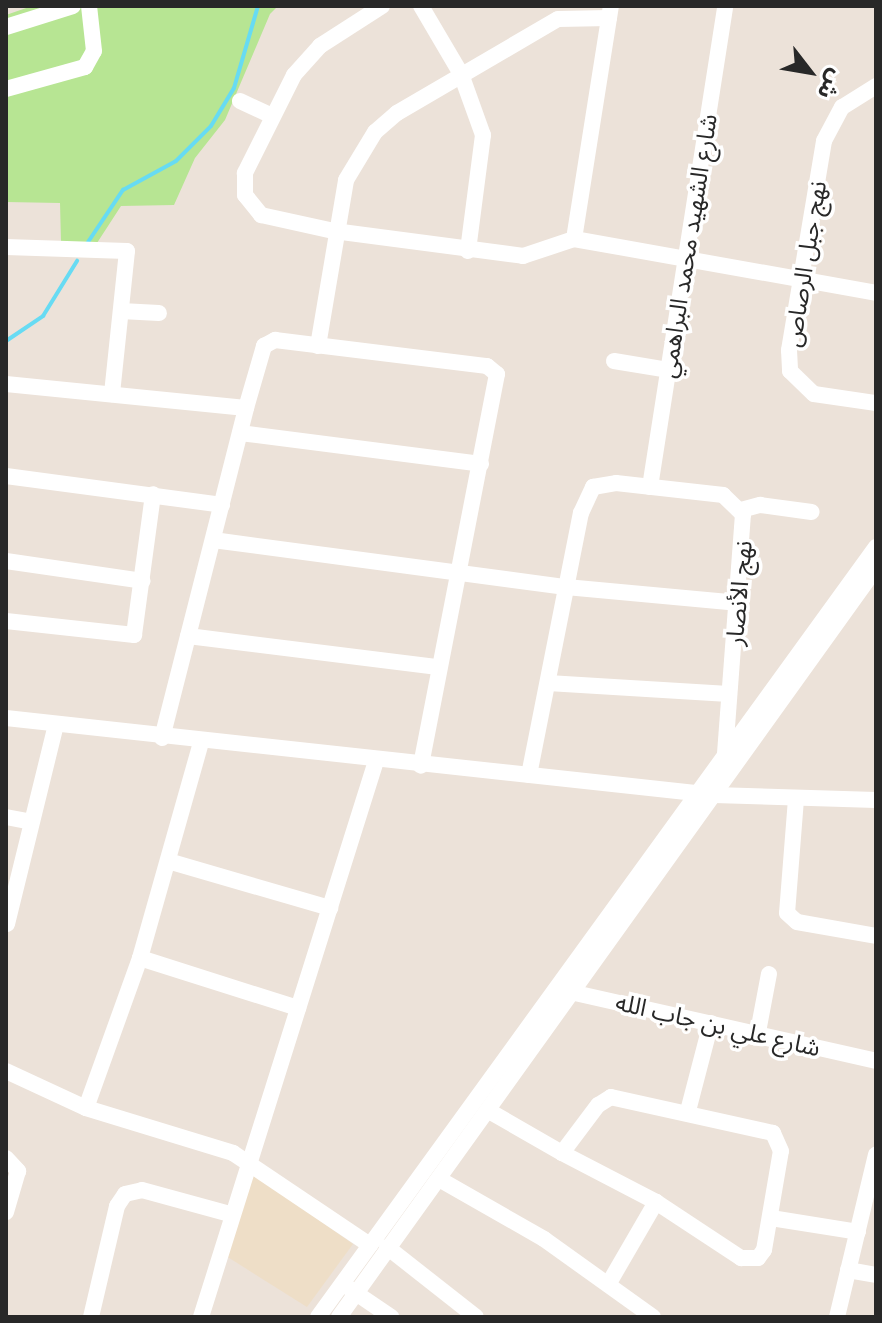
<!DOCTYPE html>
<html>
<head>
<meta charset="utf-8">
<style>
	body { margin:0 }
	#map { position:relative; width:882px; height:1323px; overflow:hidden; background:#ece2d9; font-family:Poppins,"Noto Sans Arabic",sans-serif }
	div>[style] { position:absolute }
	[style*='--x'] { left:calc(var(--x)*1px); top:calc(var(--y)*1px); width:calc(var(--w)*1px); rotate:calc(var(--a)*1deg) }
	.education>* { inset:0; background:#eedec7 }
	.green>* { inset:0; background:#b7e593 }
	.stream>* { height:4px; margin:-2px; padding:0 2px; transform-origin:2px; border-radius:2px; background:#67dbf3 }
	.minor>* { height:16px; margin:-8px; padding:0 8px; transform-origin:8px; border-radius:8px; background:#fff }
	span { translate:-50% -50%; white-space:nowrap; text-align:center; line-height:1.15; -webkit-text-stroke:7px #fff; paint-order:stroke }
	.street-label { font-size:24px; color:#282828 }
	.frame { position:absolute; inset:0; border:8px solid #282828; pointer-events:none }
	.north { position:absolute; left:770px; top:32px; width:80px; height:80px; -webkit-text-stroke:6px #fff; paint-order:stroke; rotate:121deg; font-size:22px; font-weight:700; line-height:32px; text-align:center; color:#282828 }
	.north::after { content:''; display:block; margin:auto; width:28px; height:36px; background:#282828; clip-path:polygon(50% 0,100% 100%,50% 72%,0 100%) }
</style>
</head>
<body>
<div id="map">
	<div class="education">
		<div style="clip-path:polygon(252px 1173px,353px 1244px,307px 1307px,226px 1256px)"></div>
	</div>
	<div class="green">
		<div style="clip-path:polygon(32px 6px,278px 6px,270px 14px,225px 120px,195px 158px,174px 205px,121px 206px,97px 243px,61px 242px,60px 203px,6px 202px,6px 15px)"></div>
	</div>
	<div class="stream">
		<div style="--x:88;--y:242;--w:63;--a:-56.1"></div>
		<div style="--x:123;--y:190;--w:60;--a:-28.7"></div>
		<div style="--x:176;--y:161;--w:49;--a:-45"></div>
		<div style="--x:211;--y:126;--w:44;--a:-58.8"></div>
		<div style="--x:234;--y:88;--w:85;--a:-73.7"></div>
		<div style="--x:6;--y:341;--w:45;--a:-34"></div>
		<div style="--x:43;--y:316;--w:65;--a:-58.3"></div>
	</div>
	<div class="minor">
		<div style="--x:382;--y:6;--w:74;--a:147.2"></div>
		<div style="--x:320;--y:46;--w:39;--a:132"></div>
		<div style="--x:294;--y:75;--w:110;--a:116.6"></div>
		<div style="--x:245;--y:173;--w:22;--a:90"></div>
		<div style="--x:245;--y:195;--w:26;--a:51"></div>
		<div style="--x:261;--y:215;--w:75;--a:12.4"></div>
		<div style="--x:334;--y:231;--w:191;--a:7.5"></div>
		<div style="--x:523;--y:256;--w:54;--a:-18.4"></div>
		<div style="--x:574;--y:239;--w:307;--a:10.1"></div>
		<div style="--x:421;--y:6;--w:79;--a:59.5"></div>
		<div style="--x:461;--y:74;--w:65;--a:70.2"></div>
		<div style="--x:483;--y:135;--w:117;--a:97.4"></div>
		<div style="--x:6;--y:27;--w:70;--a:-17.4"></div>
		<div style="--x:876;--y:86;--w:40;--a:148"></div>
		<div style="--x:842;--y:107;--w:38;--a:118"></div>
		<div style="--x:824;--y:141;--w:212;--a:99.5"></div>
		<div style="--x:789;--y:350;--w:21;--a:87"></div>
		<div style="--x:790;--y:371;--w:33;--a:44"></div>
		<div style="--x:814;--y:394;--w:63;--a:8.3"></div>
		<div style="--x:6;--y:89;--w:82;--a:-15.6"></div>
		<div style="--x:85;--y:67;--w:18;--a:-61"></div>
		<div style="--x:94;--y:51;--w:45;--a:-96.3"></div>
		<div style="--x:240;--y:101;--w:35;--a:25"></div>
		<div style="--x:574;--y:239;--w:236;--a:-81"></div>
		<div style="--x:6;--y:247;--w:121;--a:1.9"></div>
		<div style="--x:127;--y:251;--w:144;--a:96"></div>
		<div style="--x:121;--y:311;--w:38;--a:3"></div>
		<div style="--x:318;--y:346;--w:168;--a:-80.4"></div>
		<div style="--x:346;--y:180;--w:56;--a:-58.9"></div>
		<div style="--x:375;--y:132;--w:29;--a:-41"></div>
		<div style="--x:397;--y:113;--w:186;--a:-30.3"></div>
		<div style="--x:558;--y:19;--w:51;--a:-1.1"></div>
		<div style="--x:614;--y:361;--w:56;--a:9.3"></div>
		<div style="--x:6;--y:384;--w:241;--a:5.7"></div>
		<div style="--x:240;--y:433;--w:243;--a:7.3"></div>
		<div style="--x:6;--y:476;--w:218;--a:7.6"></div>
		<div style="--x:650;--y:487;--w:487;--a:-81.1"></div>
		<div style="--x:741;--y:510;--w:20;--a:-15"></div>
		<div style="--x:760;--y:505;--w:52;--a:7.7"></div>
		<div style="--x:213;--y:540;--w:356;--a:7.6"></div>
		<div style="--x:566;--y:587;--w:174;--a:5.3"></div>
		<div style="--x:6;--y:561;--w:138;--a:8.3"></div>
		<div style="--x:6;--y:621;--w:129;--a:6.2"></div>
		<div style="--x:134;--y:635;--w:142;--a:-82.3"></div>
		<div style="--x:188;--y:636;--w:252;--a:7.1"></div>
		<div style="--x:548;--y:683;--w:181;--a:3.5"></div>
		<div style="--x:6;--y:718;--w:712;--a:6.21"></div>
		<div style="--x:714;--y:795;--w:162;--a:1.8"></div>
		<div style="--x:162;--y:738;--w:341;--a:-75.7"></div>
		<div style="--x:246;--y:408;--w:65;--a:-73.8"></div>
		<div style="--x:264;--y:346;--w:13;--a:-29"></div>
		<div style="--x:275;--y:340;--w:214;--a:7"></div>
		<div style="--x:487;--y:366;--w:13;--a:39"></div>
		<div style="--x:497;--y:374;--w:399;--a:101"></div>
		<div style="--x:529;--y:775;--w:267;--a:-78.8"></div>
		<div style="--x:581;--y:513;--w:29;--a:-65"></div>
		<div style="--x:593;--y:487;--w:23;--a:-10"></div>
		<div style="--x:616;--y:483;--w:108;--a:6.4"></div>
		<div style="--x:723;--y:495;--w:28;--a:44"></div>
		<div style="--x:743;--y:514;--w:243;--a:94.3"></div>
		<div style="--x:796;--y:799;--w:114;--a:94.5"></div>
		<div style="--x:787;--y:913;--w:13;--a:42"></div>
		<div style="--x:797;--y:922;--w:80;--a:10"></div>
		<div style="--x:6;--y:817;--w:26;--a:11"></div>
		<div style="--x:168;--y:861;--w:169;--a:16.2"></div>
		<div style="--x:7;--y:924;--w:205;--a:-76.2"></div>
		<div style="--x:140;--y:958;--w:166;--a:17.6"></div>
		<div style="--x:566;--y:991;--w:318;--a:12.7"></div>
		<div style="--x:758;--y:1032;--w:59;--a:-79.3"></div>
		<div style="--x:6;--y:1071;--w:88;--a:24.8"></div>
		<div style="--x:86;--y:1108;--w:154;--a:17"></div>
		<div style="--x:233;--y:1153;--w:165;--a:33.9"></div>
		<div style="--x:86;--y:1108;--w:159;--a:-70.2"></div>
		<div style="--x:140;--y:958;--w:223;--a:-74.2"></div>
		<div style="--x:489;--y:1111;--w:84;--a:29.9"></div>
		<div style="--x:562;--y:1153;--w:106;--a:27.5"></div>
		<div style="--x:656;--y:1202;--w:102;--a:33.4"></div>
		<div style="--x:741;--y:1258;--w:17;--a:0"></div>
		<div style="--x:758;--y:1258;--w:10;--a:-53"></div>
		<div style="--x:764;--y:1250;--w:100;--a:-80.3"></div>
		<div style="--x:781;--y:1151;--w:20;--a:-114"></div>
		<div style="--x:773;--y:1133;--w:166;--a:-167.5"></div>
		<div style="--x:611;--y:1097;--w:15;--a:148"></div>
		<div style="--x:598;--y:1105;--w:60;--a:126.9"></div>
		<div style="--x:688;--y:1111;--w:91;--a:-75.4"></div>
		<div style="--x:6;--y:1158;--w:18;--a:47"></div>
		<div style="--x:18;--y:1171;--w:43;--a:106.3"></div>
		<div style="--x:439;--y:1179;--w:121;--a:29.7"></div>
		<div style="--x:544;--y:1239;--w:134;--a:35.6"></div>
		<div style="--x:771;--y:1218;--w:88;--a:9.1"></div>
		<div style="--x:387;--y:1247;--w:113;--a:38.2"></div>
		<div style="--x:848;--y:1270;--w:28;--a:10"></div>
		<div style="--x:609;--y:1283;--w:94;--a:-59.9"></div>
		<div style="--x:350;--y:1289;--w:50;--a:34.3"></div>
		<div style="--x:91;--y:1317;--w:114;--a:-76.8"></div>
		<div style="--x:117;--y:1206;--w:14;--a:-56"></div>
		<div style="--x:125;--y:1194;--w:17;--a:-13"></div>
		<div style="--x:142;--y:1190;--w:91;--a:15.3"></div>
		<div style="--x:201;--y:1317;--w:583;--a:-72.53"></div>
		<div style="--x:318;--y:1317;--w:951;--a:-54.07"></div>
		<div style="--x:339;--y:1317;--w:922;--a:-54.36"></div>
		<div style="--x:837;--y:1317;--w:167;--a:-76.5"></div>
	</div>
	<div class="street-label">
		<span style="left:688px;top:246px;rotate:-81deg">شارع الشهيد محمد البراهمي</span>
		<span style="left:805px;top:264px;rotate:-81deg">نهج جبل الرصاص</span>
		<span style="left:739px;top:593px;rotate:-85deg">نهج الأنصار</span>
		<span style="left:718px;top:1025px;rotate:13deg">شارع علي بن جاب الله</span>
	</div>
	<div class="frame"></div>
	<div class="north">ش</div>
</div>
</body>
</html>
